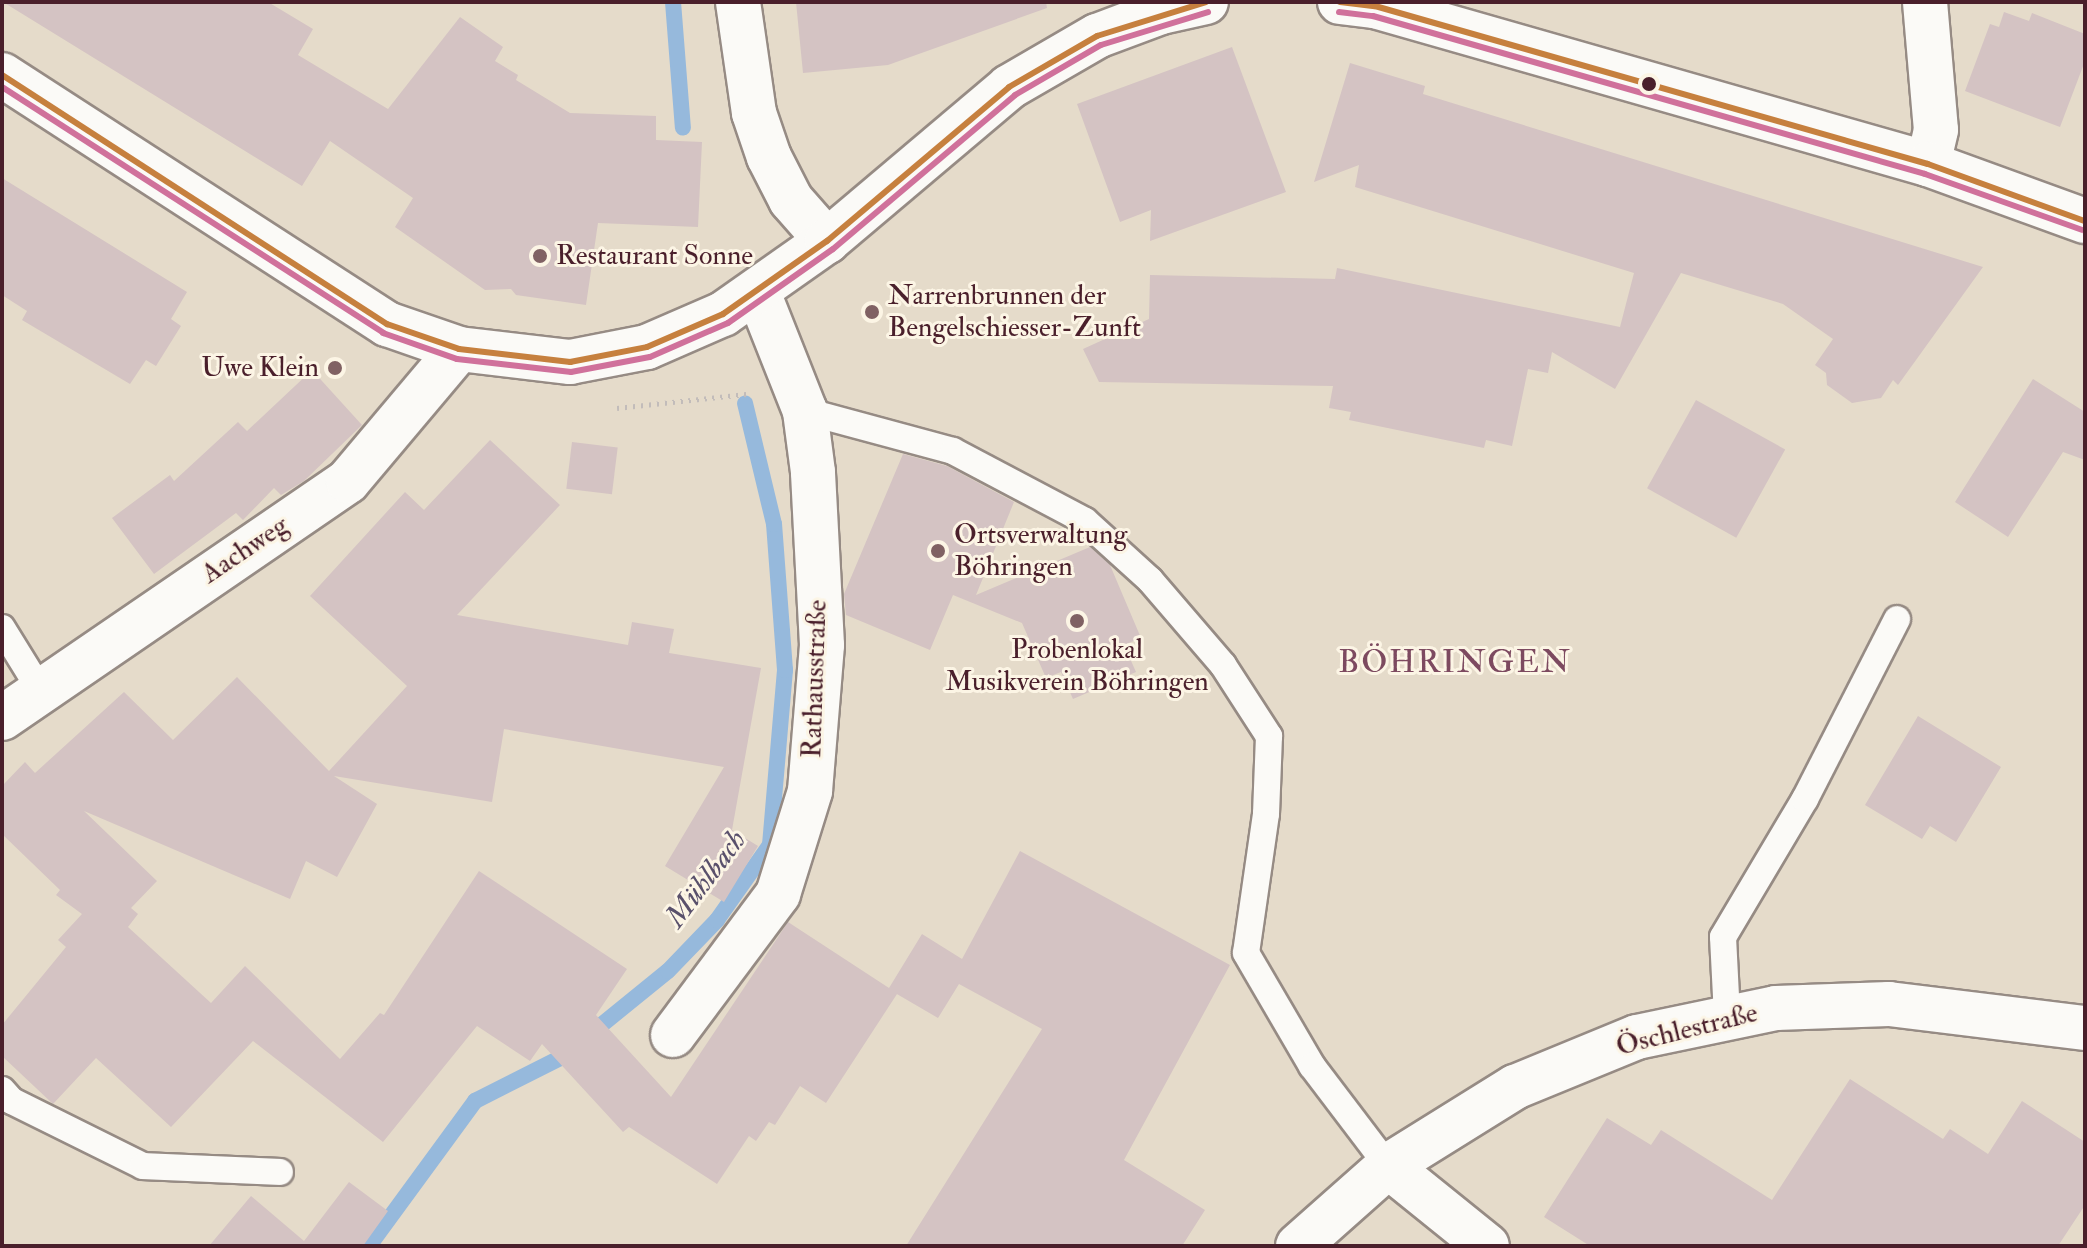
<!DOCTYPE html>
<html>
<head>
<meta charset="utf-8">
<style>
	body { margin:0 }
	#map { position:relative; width:2087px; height:1248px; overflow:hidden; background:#e5dbca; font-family:"IM FELL Double Pica",serif }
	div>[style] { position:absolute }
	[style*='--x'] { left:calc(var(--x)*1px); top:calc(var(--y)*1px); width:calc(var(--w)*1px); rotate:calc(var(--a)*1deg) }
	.stream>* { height:16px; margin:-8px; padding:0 8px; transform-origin:8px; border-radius:8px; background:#96b9dc }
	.building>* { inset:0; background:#d4c3c3; transform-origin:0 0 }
	.path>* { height:5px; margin-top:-2.5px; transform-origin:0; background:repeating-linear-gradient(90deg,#c2bcba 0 2px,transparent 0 8px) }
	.roads { filter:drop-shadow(2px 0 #968b84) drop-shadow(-2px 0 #968b84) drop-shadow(0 2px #968b84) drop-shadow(0 -2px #968b84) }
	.service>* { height:26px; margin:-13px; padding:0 13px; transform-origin:13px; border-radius:13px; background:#fbfaf7 }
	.minor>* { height:44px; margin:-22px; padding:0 22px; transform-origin:22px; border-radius:22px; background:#fbfaf7 }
	.tertiary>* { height:44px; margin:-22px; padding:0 22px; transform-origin:22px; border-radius:22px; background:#fbfaf7 }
	.bus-1>* { height:6px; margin:-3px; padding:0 3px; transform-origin:3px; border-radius:3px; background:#c6803e }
	.bus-2>* { height:6px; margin:-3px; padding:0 3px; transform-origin:3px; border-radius:3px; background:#d0719b }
	.dots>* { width:22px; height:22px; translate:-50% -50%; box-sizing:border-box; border:4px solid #fcf5e5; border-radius:50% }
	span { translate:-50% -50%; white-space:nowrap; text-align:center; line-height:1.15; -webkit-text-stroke:6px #fcf5e5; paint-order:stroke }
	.poi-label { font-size:28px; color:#4a1f2b }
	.left { translate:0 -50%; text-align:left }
	.right { translate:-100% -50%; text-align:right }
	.street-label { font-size:28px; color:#4a1f2b }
	.water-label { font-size:30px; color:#59506b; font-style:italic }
	.quarter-label { font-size:32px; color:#7d4a60; letter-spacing:2px }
	.frame { position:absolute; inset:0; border:4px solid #4a1f2b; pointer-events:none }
</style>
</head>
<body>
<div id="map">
	<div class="stream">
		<div style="--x:673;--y:2;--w:126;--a:85.5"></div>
		<div style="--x:369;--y:1246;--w:180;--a:-53.8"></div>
		<div style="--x:475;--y:1101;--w:97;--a:-26.8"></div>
		<div style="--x:562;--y:1057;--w:136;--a:-39.1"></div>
		<div style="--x:668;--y:971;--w:71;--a:-46.1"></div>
		<div style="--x:717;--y:920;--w:92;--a:-54.8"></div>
		<div style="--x:770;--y:845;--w:176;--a:-85.1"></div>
		<div style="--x:785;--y:670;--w:146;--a:-94.3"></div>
		<div style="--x:774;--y:524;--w:124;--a:-103.5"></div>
	</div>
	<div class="building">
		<div style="clip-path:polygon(3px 2px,268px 2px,313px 29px,298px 55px,388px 109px,460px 17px,503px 47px,495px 61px,518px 75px,516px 80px,570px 113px,656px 116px,656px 140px,702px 142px,698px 227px,598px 223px,586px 305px,516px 295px,511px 289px,485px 290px,395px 227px,413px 198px,330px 141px,302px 186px)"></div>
		<div style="clip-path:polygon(796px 2px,1046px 2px,1047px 8px,888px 65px,803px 73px)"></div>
		<div style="clip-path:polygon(2004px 12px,2029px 21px,2032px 13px,2085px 34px,2085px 61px,2060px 127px,1965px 91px,1990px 24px,1999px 27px)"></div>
		<div style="clip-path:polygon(1232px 47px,1286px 192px,1150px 241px,1151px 210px,1120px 222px,1077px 104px)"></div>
		<div style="clip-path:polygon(1350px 63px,1425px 86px,1423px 94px,1983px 267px,1898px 385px,1893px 380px,1881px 398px,1852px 403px,1827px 385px,1826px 373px,1815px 365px,1833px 339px,1783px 304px,1681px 273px,1615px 389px,1552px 352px,1548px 373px,1528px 369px,1512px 446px,1486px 440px,1484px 448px,1349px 420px,1351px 412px,1329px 408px,1333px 386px,1099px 382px,1083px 349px,1149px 319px,1150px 275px,1335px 279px,1337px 268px,1620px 327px,1634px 273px,1355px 187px,1359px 165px,1314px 182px)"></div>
		<div style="clip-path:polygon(2px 178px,187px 292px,171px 319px,181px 326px,156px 366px,146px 360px,130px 384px,22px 320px,27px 311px,2px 295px)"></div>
		<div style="clip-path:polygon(312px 370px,362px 425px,304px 481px,281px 495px,274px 488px,243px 520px,236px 513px,154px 574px,112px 518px,170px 475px,174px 481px,238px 422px,247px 431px)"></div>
		<div style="clip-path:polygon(2033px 379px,2085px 412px,2085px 460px,2063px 452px,2008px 537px,1955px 502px)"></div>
		<div style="left:1696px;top:400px;width:102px;height:101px;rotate:29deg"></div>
		<div style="clip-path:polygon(490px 440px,560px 505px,457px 615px,628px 645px,632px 622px,674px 629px,669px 653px,761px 668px,732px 830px,758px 846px,724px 902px,665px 866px,724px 767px,504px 729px,492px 802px,334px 776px,377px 804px,337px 877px,306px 861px,290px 899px,84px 811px,157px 881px,131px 908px,138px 914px,128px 927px,211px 1003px,245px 966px,340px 1059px,380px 1013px,384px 1015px,479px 871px,627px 969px,596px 1015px,671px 1097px,788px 922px,889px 988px,922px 934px,962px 959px,1020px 851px,1230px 965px,1124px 1160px,1205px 1210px,1182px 1246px,906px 1246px,1042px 1029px,959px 984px,938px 1018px,890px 990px,897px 994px,826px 1103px,800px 1086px,775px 1125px,769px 1122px,756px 1141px,749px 1136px,717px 1184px,629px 1127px,623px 1132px,542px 1044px,530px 1061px,477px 1026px,383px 1142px,253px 1041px,171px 1127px,96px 1058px,53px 1104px,2px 1056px,2px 1025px,66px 947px,58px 940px,82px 914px,56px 895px,60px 890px,2px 834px,2px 786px,25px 762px,35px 773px,124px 692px,173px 740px,237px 677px,329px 771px,407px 686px,310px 596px,405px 492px,424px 510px)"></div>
		<div style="left:572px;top:442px;width:46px;height:47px;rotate:7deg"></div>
		<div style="clip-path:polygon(903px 454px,947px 466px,1014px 502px,976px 595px,1090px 547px,1110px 565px,1141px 638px,1124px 645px,1136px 672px,1073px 699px,1061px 672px,1046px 678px,1022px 623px,953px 595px,930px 650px,846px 615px,844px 594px)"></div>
		<div style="clip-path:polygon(1918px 716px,2001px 767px,1956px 842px,1930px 826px,1922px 839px,1865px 805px)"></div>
		<div style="clip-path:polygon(1850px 1079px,1943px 1139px,1950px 1129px,1988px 1154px,2022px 1101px,2085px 1142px,2085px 1205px,2058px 1246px,1590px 1246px,1544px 1217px,1607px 1118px,1651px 1145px,1661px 1130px,1772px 1200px)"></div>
		<div style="clip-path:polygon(349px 1182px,388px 1211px,363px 1246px,209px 1246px,251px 1196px,304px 1241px)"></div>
	</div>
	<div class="path">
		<div style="--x:617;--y:408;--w:130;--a:-6.2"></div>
	</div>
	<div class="roads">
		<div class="service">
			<div style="--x:805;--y:411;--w:153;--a:15.1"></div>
			<div style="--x:953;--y:451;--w:149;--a:27.9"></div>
			<div style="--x:1085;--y:521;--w:88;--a:42.2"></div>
			<div style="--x:1150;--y:580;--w:112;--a:49.3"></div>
			<div style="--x:1223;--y:665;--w:85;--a:57.1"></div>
			<div style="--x:1269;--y:736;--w:78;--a:92.2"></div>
			<div style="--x:1266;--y:814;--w:140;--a:98.2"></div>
			<div style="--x:1246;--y:953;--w:131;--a:59.7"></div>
			<div style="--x:1312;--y:1066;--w:126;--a:52.8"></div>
			<div style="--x:2;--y:628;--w:70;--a:58.3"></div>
			<div style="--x:1727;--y:1016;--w:79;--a:-92.9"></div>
			<div style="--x:1723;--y:937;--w:161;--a:-59.3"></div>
			<div style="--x:1805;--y:799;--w:202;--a:-62.9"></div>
			<div style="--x:2;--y:1090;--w:15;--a:48"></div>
			<div style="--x:12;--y:1101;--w:146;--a:26.4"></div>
			<div style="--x:143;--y:1166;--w:137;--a:2.5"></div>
		</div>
		<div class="minor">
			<div style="--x:738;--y:2;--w:112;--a:81.8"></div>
			<div style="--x:754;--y:113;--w:46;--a:71.2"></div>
			<div style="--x:769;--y:157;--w:48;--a:62.9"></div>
			<div style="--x:791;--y:200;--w:55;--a:48.7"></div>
			<div style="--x:1925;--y:2;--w:128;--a:85.1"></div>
			<div style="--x:1936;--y:130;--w:35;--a:103"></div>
			<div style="--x:2;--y:718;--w:419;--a:-34.4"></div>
			<div style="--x:348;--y:481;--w:172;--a:-49.9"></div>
			<div style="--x:673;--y:1035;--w:176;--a:-53.3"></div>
			<div style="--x:778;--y:894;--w:108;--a:-72.7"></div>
			<div style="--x:810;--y:791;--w:146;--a:-85.3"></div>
			<div style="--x:822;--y:645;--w:173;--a:-93"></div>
			<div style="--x:813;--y:472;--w:62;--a:-97.5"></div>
			<div style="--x:805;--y:411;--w:128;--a:-111.6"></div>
			<div style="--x:1388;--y:1166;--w:127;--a:38.9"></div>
			<div style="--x:1298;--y:1246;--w:120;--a:-41.6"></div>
			<div style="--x:1388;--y:1166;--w:150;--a:-31.9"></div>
			<div style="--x:1515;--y:1087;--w:132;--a:-22.3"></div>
			<div style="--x:1637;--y:1037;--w:142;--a:-11.8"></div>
			<div style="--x:1776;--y:1008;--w:113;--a:-2"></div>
			<div style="--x:1889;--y:1004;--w:197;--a:7"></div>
		</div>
		<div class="tertiary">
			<div style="--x:1340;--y:2;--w:35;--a:7"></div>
			<div style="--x:1375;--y:6;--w:575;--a:15.95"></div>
			<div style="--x:1928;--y:164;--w:167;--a:20"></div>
			<div style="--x:2;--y:75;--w:459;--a:32.9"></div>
			<div style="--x:387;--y:324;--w:76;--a:19.1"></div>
			<div style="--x:459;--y:349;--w:112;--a:6.7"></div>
			<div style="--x:570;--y:362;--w:78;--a:-11"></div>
			<div style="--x:647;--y:347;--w:83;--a:-23.5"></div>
			<div style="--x:723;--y:314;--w:127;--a:-35.1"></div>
			<div style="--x:827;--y:241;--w:238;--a:-40.2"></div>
			<div style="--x:1009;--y:87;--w:102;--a:-30.1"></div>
			<div style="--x:1097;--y:36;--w:68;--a:-20.6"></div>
			<div style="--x:1161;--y:12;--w:46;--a:-12.5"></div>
		</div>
	</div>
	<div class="bus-1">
		<div style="--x:1340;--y:2;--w:35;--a:7"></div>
		<div style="--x:1375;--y:6;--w:575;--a:15.95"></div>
		<div style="--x:1928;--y:164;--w:167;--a:20"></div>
		<div style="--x:2;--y:75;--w:459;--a:32.9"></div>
		<div style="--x:387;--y:324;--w:76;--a:19.1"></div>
		<div style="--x:459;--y:349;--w:112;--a:6.7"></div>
		<div style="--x:570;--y:362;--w:78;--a:-11"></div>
		<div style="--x:647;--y:347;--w:83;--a:-23.5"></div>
		<div style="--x:723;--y:314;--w:127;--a:-35.1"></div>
		<div style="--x:827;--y:241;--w:238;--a:-40.2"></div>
		<div style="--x:1009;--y:87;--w:102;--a:-30.1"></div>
		<div style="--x:1097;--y:36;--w:114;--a:-17.3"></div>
	</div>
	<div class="bus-2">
		<div style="--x:1339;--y:12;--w:34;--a:7"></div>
		<div style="--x:1373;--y:16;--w:574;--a:15.97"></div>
		<div style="--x:1925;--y:174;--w:167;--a:19.6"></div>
		<div style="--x:2;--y:87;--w:454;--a:32.8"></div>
		<div style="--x:383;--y:333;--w:78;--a:19.4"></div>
		<div style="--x:457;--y:359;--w:115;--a:6.5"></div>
		<div style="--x:571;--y:372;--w:80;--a:-10.8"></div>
		<div style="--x:650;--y:357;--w:85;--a:-23.6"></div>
		<div style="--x:728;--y:323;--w:128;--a:-35.2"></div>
		<div style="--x:833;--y:249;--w:238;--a:-40.2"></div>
		<div style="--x:1015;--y:95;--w:99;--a:-30.2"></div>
		<div style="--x:1101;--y:45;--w:112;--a:-17.1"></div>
	</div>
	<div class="dots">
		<div style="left:1649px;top:84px;background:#4a1f2b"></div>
		<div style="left:540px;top:256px;background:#806163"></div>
		<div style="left:872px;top:312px;background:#806163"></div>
		<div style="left:335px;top:368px;background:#806163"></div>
		<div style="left:938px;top:551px;background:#806163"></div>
		<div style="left:1077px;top:621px;background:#806163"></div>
	</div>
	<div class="poi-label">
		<span class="left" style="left:556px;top:256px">Restaurant Sonne</span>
		<span class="left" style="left:888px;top:312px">Narrenbrunnen der<br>Bengelschiesser-Zunft</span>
		<span class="right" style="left:319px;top:368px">Uwe Klein</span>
		<span class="left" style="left:954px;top:551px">Ortsverwaltung<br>Böhringen</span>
		<span style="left:1077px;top:666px">Probenlokal<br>Musikverein Böhringen</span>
	</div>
	<div class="street-label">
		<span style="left:245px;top:550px;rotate:-34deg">Aachweg</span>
		<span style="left:815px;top:679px;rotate:-88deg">Rathausstraße</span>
		<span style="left:1687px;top:1030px;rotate:-14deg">Öschlestraße</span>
	</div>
	<div class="water-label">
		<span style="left:706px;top:879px;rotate:-53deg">Mühlbach</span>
	</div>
	<div class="quarter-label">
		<span style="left:1455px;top:662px">BÖHRINGEN</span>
	</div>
	<div class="frame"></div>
</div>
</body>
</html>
